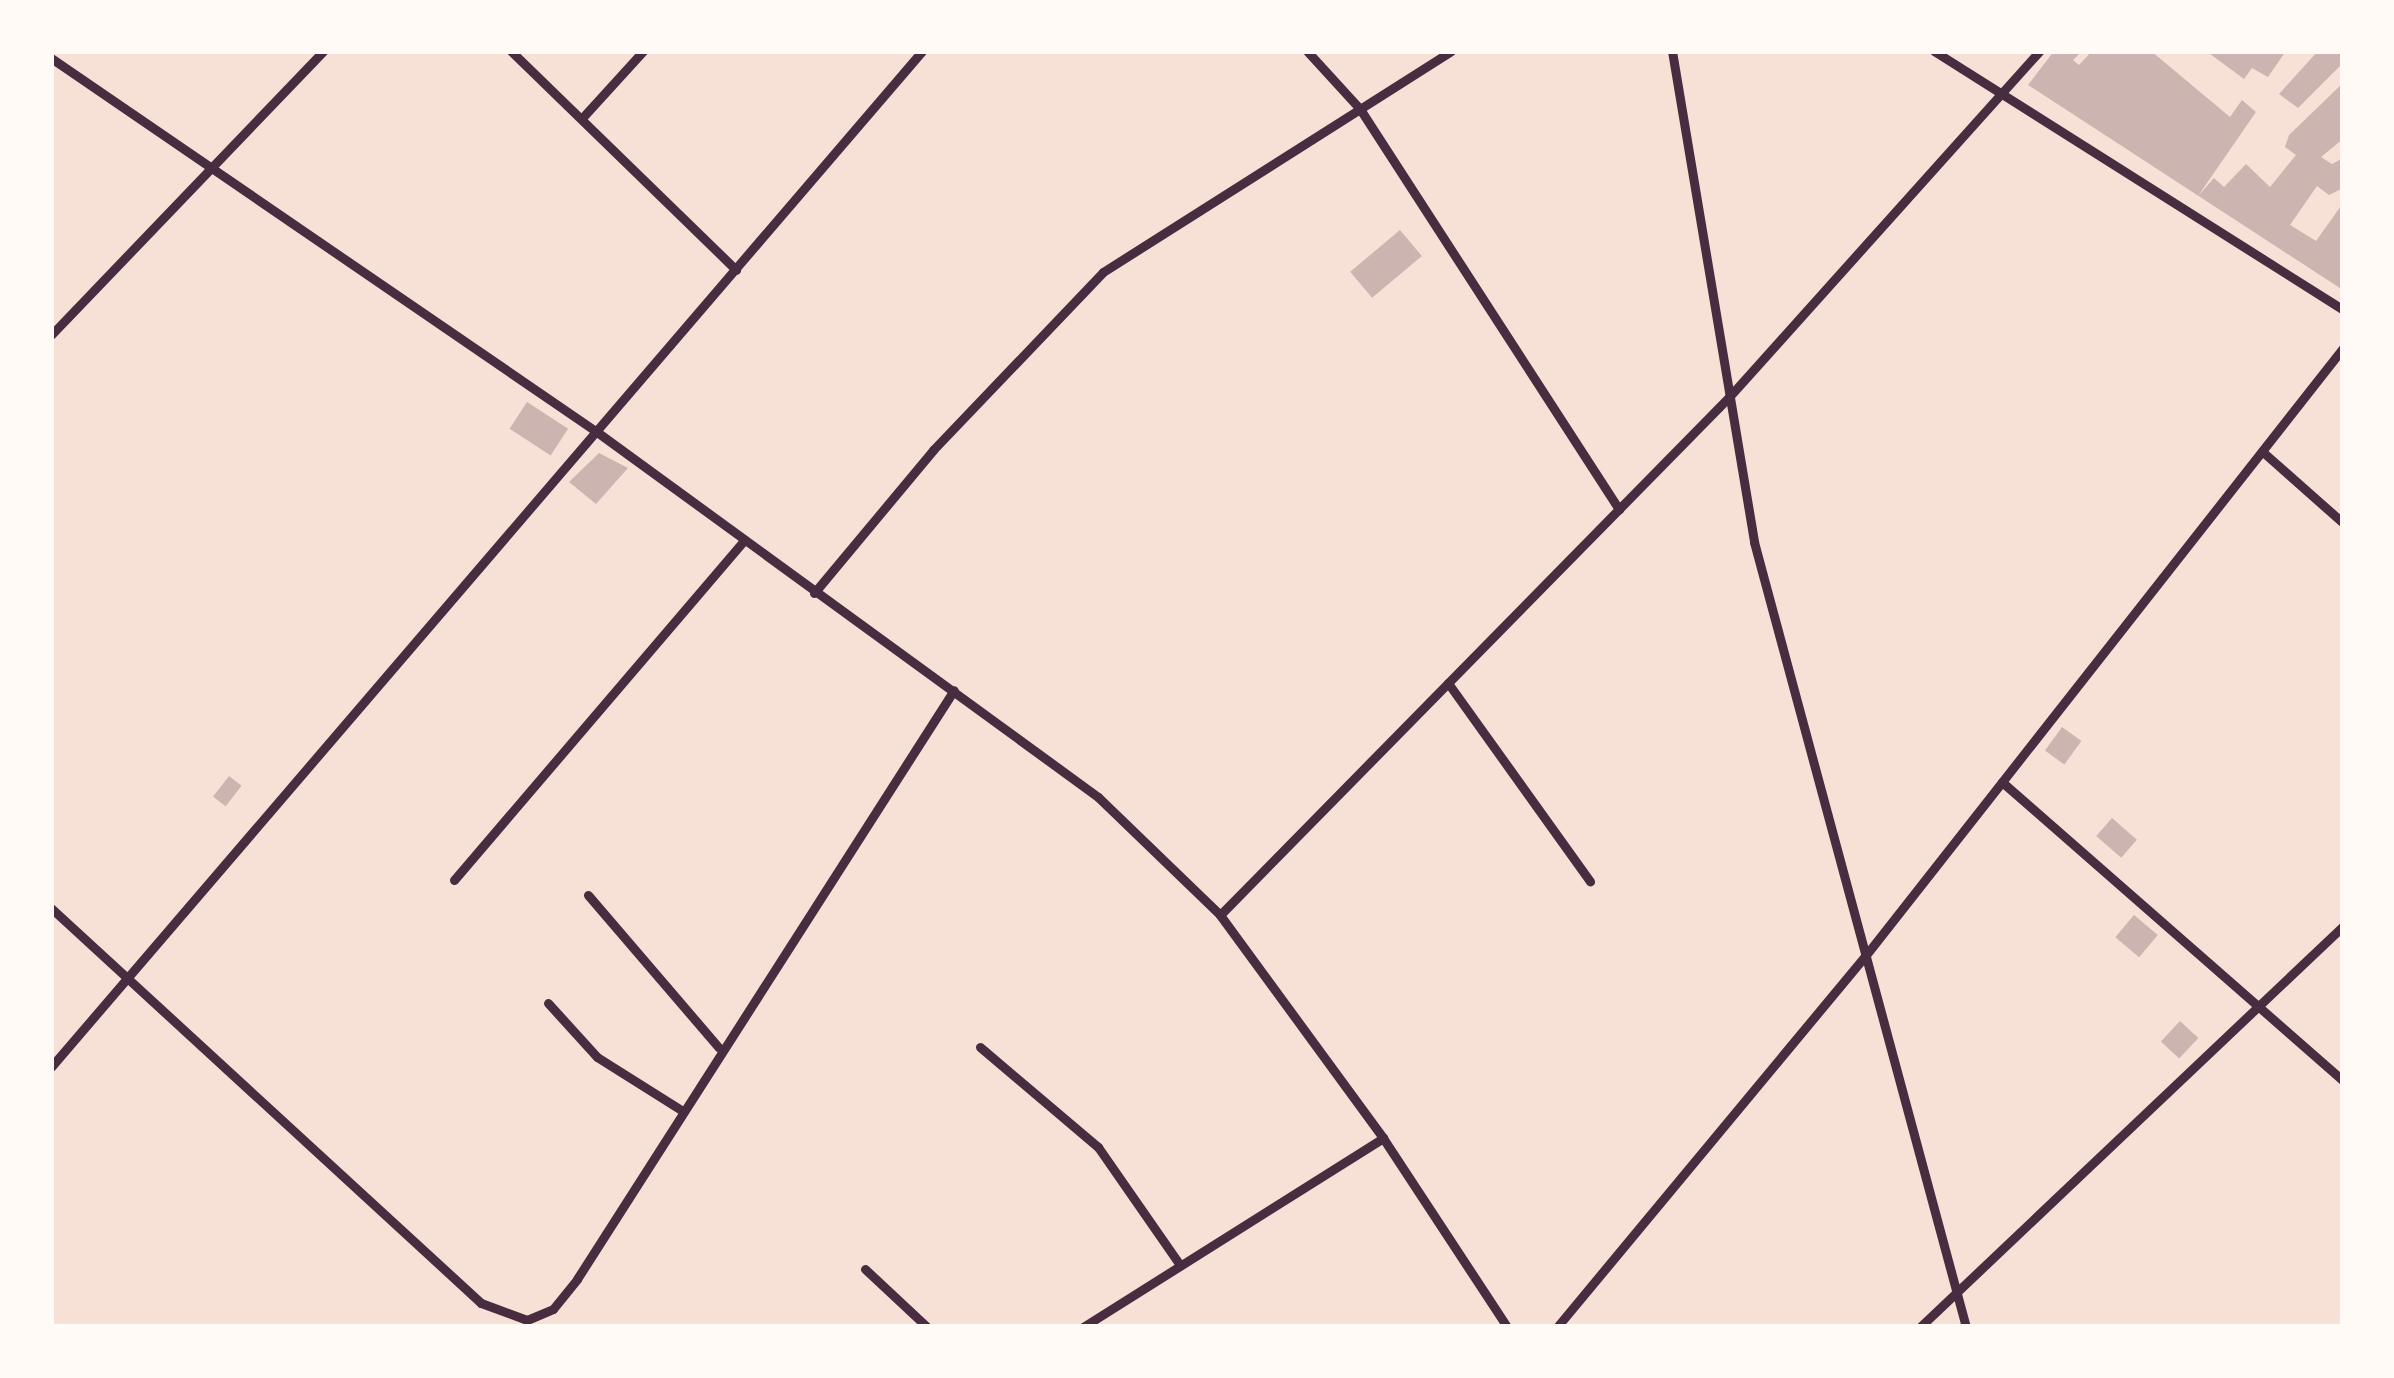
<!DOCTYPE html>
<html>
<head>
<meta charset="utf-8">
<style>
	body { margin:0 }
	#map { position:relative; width:2394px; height:1378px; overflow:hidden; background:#f7e1d7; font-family:Barlow,sans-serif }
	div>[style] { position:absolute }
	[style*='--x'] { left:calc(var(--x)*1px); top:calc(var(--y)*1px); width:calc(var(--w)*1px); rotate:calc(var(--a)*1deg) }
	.building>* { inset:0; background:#ccb4b1; transform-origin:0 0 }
	.minor>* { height:9px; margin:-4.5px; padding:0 4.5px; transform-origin:4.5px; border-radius:4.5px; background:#4a2c40 }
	span { translate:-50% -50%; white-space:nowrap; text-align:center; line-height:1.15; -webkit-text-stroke:9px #fffaf5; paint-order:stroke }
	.frame { position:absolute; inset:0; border:54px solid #fffaf5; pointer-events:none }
</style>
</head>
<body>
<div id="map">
	<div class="building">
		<div style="clip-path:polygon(2054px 51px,2082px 51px,2073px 60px,2079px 65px,2092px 51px,2151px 51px,2230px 117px,2242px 100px,2256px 112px,2198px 196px,2214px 178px,2224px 187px,2246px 164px,2270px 187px,2296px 155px,2285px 147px,2289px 135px,2343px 83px,2343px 139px,2321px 157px,2332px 164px,2343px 158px,2343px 188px,2329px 195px,2317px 186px,2290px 225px,2316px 241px,2343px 203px,2343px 290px,2028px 85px)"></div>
		<div style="clip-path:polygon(2206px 51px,2286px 51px,2268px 77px,2252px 68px,2244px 79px)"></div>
		<div style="clip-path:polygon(2318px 51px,2343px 51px,2343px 63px,2298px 108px,2279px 94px)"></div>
		<div style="left:1400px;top:230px;width:34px;height:65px;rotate:50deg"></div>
		<div style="left:527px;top:402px;width:49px;height:32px;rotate:33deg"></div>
		<div style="clip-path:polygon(599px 453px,628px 468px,596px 504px,569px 482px)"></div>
		<div style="left:2062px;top:727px;width:24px;height:29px;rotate:36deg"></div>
		<div style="left:229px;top:776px;width:16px;height:26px;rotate:38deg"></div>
		<div style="left:2112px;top:818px;width:33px;height:24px;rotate:41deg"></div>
		<div style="left:2134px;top:915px;width:31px;height:29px;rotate:40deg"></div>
		<div style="left:2180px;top:1021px;width:25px;height:28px;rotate:43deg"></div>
	</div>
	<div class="minor">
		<div style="--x:511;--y:51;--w:314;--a:44.2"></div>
		<div style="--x:1307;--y:51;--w:79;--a:47.6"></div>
		<div style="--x:1360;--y:109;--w:477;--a:57.1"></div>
		<div style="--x:1672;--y:51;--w:498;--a:80.5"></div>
		<div style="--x:1754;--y:542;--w:813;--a:74.89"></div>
		<div style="--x:1934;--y:51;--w:484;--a:32.3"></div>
		<div style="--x:51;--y:58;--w:662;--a:34.41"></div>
		<div style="--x:597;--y:432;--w:620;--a:36.07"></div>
		<div style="--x:1098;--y:797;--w:170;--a:44"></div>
		<div style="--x:1220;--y:915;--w:276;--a:53.8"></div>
		<div style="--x:1383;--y:1138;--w:226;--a:56.7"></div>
		<div style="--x:583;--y:117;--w:89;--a:-47.7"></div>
		<div style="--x:51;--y:335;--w:393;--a:-46.2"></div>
		<div style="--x:2264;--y:453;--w:106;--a:41.5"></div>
		<div style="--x:814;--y:593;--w:186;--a:-50.2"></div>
		<div style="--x:933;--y:450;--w:246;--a:-46.3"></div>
		<div style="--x:1103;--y:272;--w:412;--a:-32.4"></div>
		<div style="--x:1448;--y:683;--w:244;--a:54.4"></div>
		<div style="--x:2002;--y:782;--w:454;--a:41.2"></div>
		<div style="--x:454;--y:880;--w:447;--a:-49.5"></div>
		<div style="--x:588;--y:895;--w:201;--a:49.4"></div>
		<div style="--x:51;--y:908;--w:584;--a:42.57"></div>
		<div style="--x:481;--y:1303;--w:49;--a:20.3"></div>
		<div style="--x:527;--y:1320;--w:28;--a:-23"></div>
		<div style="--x:553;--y:1309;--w:38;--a:-51"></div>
		<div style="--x:577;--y:1279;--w:699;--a:-57.38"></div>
		<div style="--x:1220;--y:915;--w:726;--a:-45.5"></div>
		<div style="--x:1729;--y:397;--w:465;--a:-48.1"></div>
		<div style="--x:548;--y:1003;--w:73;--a:47.8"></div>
		<div style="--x:597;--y:1057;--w:99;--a:32.2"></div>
		<div style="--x:980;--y:1047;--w:155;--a:40.3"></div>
		<div style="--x:1098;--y:1147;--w:144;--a:55.2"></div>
		<div style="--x:51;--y:1067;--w:1338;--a:-49.39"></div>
		<div style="--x:865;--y:1269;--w:85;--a:43.1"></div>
		<div style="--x:1083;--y:1327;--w:355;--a:-32.2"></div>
		<div style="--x:1557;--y:1327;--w:484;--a:-50.3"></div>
		<div style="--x:1866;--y:955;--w:772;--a:-51.84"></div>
		<div style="--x:1920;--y:1327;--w:583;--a:-43.47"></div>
	</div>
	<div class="frame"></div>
</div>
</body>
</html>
